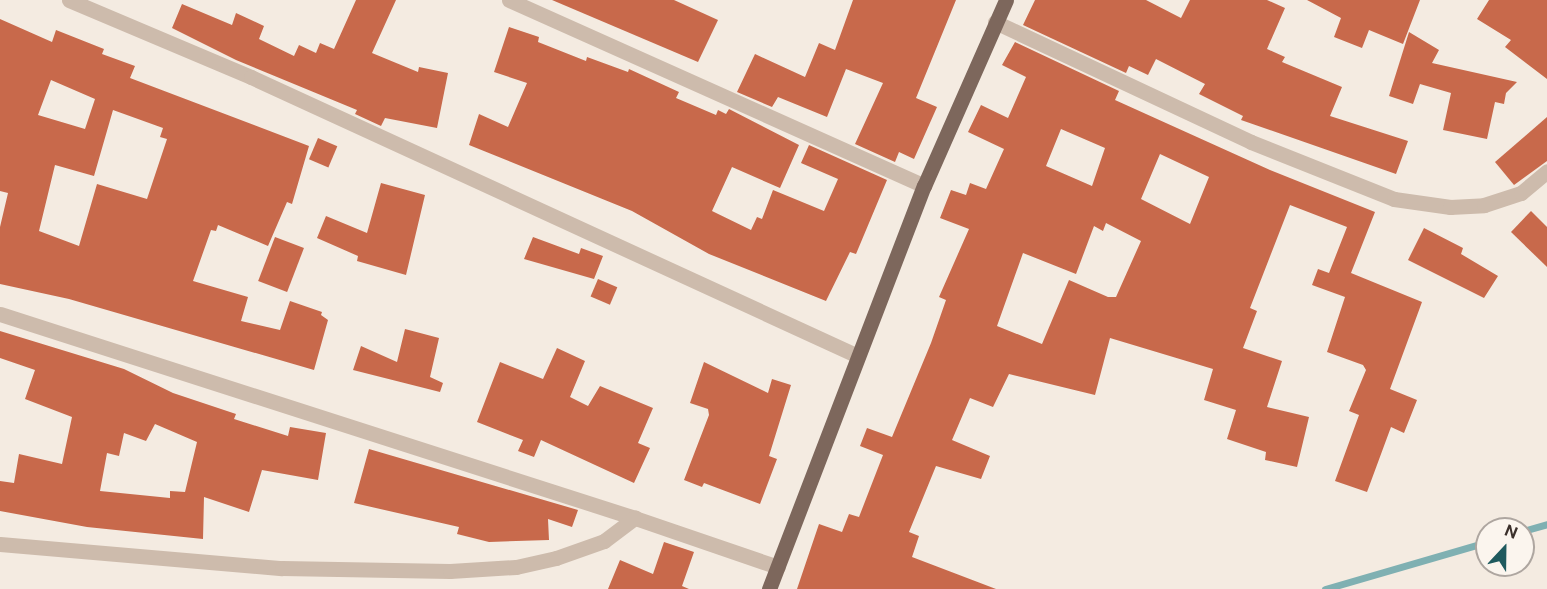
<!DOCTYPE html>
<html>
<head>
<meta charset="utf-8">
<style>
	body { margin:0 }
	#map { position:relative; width:1547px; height:589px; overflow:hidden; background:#f4ebe1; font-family:"Public Sans",sans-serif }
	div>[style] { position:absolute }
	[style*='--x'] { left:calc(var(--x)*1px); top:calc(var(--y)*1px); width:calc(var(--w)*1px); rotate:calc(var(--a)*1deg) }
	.stream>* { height:7px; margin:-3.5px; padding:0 3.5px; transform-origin:3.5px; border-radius:3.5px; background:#7fb0b2 }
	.building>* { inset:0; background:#c8694b; transform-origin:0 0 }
	.minor>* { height:15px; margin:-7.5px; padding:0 7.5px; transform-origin:7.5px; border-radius:7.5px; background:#cdbbac }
	.major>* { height:15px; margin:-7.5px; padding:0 7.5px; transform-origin:7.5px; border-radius:7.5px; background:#7d675c }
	span { translate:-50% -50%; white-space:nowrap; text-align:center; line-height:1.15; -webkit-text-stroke:5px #fbf5ee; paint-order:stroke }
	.north { position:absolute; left:1475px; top:517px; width:60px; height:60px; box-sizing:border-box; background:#fbf5ee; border:2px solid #aea6a0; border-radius:50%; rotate:22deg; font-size:16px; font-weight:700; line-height:24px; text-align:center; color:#3b302b }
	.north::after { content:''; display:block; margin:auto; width:21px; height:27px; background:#1f5a5e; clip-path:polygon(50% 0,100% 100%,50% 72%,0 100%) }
</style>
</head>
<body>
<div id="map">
	<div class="stream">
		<div style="--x:1523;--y:531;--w:25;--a:-16"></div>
		<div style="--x:1325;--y:589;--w:169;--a:-16.2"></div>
	</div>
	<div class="building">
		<div style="clip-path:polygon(356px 0,396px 0,372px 53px,418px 72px,419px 67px,448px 73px,437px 128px,385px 118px,381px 126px,355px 114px,357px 110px,236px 60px,172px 28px,182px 4px,232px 25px,236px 13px,264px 26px,259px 39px,294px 56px,299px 45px,316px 53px,320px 43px,334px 49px)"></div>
		<div style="clip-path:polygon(552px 0,674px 0,718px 20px,698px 62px)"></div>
		<div style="clip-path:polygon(853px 0,956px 0,916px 98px,937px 107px,914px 159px,899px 152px,895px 162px,855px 144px,883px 83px,846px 69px,827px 117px,778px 97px,772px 107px,737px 92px,755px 54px,805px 77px,819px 43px,835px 50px)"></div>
		<div style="clip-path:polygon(1035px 0,1146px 0,1181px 18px,1190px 0,1267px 0,1285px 8px,1267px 49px,1285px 57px,1282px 62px,1342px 87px,1330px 116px,1408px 141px,1396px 174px,1241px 120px,1243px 116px,1199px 94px,1205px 84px,1156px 59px,1148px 75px,1129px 66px,1126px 73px,1023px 25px)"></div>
		<div style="clip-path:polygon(1307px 0,1420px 0,1403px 44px,1369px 30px,1362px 48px,1334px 37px,1341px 18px)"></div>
		<div style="clip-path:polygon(1489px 0,1547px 0,1547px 79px,1505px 47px,1511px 40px,1477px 19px)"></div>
		<div style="clip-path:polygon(evenodd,0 19px,52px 42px,56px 30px,104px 49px,102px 54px,135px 66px,130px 78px,309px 146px,292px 204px,287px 202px,268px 246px,218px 225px,216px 231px,211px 230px,193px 281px,248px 297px,241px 321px,280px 330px,290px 301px,322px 312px,321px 315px,328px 320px,314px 370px,69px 299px,0 284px,0 227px,8px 193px,0 191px,0 19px,51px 80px,95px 99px,85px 129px,38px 115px,51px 80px,0 19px,113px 110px,163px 128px,160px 137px,167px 139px,147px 199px,97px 184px,79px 246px,39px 231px,55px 165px,94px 176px,113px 110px)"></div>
		<div style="clip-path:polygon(509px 27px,539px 37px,538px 42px,586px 61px,587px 57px,628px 72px,629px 69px,679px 92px,676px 98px,716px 115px,718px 110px,726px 114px,729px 109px,799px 145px,780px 188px,732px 167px,712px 211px,751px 230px,757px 217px,762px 219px,773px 190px,824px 211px,838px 179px,801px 163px,809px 145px,887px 180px,856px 254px,850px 252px,826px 301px,709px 254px,632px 211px,469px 145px,479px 114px,508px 127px,527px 83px,494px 72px)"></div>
		<div style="clip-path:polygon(1409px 32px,1439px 50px,1432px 63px,1517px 82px,1506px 93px,1504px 104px,1495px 102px,1487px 139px,1443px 130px,1451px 93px,1420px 84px,1413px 104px,1389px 96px)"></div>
		<div style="clip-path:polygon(evenodd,1015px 42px,1119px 91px,1115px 100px,1270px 170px,1375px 212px,1351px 273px,1422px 302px,1390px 389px,1417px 400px,1404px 433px,1391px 427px,1367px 492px,1335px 481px,1359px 415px,1349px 411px,1366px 370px,1363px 365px,1327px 352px,1345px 297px,1312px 285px,1318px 269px,1329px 273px,1347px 227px,1290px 205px,1250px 308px,1257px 311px,1243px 348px,1282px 361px,1267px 407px,1309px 417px,1297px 467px,1265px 460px,1266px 452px,1227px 439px,1236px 410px,1204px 400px,1213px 369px,1110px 338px,1095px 395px,1009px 374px,993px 407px,970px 398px,952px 440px,990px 456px,981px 479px,936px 466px,909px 532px,919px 536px,912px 557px,996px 589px,797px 589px,819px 524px,842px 532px,849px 514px,859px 517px,883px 455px,860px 446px,867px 428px,892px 437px,931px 343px,946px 300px,939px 297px,969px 229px,940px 218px,951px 190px,966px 195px,970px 183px,986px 189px,1004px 149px,968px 132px,981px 105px,1008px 118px,1026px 77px,1002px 65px,1015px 42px,1061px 129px,1105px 148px,1092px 186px,1046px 166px,1061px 129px,1015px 42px,1160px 154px,1209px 177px,1190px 224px,1141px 199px,1160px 154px,1015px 42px,1106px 223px,1141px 241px,1116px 297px,1108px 297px,1069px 280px,1042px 344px,997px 326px,1023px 253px,1076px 274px,1094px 226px,1103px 231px,1106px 223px)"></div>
		<div style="clip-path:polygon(1547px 117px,1547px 161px,1514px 185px,1495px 162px)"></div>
		<div style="left:318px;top:138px;width:21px;height:23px;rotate:23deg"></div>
		<div style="clip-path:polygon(381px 183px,425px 195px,406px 275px,357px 261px,358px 256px,317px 238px,326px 216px,367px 233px)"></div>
		<div style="clip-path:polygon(1531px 211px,1547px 227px,1547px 267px,1511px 232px)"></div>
		<div style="clip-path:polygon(1424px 228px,1463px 248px,1461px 254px,1498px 276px,1484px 298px,1408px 260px)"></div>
		<div style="left:275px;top:237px;width:31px;height:47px;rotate:21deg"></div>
		<div style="clip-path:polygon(533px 237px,579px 254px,581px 248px,603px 256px,594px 279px,524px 259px)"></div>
		<div style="left:598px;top:279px;width:21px;height:19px;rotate:23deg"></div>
		<div style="clip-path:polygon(405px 329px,439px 338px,430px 377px,443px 383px,440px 392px,353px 370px,361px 346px,397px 362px)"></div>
		<div style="clip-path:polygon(evenodd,0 331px,124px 369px,173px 393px,236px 414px,234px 419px,288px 436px,290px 427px,326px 433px,318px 480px,262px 470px,249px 512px,204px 497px,203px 539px,87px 527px,0 511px,0 481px,14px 483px,19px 454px,62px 464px,72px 417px,25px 399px,35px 370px,0 358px,0 331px,155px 424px,197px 442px,185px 492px,170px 491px,170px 498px,100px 491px,107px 453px,119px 456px,124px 433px,146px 441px,155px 424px)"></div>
		<div style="clip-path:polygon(557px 348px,585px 361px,570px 397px,588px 406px,600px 386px,653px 408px,638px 443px,650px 448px,634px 483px,541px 440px,534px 457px,518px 451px,523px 440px,477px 422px,500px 362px,543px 379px)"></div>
		<div style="clip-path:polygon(704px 362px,768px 393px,772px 379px,791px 385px,769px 456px,777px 459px,760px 504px,704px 483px,702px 487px,684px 480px,709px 415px,708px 409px,690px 403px)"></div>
		<div style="clip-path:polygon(369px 449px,578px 510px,572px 527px,548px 519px,549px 540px,489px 542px,457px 534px,459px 527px,354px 503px)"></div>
		<div style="clip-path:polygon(664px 542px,694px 552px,682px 586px,689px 589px,608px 589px,620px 560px,653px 574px)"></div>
	</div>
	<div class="minor">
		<div style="--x:69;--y:0;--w:198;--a:22.9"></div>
		<div style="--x:251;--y:77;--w:668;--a:24.69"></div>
		<div style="--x:509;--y:0;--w:455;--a:24.1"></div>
		<div style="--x:995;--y:22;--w:283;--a:25.1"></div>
		<div style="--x:1251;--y:142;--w:154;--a:21.7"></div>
		<div style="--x:1394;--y:199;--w:57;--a:8.1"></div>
		<div style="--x:1450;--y:207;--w:34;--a:-3"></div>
		<div style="--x:1484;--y:205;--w:39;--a:-18"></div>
		<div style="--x:1521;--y:193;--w:34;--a:-40"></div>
		<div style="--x:0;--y:314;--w:667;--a:17.81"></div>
		<div style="--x:635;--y:518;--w:151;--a:18.9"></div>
		<div style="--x:0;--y:544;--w:283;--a:4.9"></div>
		<div style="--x:282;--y:568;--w:168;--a:1"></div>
		<div style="--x:450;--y:571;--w:66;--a:-3.5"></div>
		<div style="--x:516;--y:567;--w:41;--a:-12.7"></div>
		<div style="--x:556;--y:558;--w:51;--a:-19.5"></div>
		<div style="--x:604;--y:541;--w:39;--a:-37"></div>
	</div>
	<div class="major">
		<div style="--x:769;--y:589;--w:432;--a:-69"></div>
		<div style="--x:924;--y:186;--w:203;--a:-66.2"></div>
	</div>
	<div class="north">N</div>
</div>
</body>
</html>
